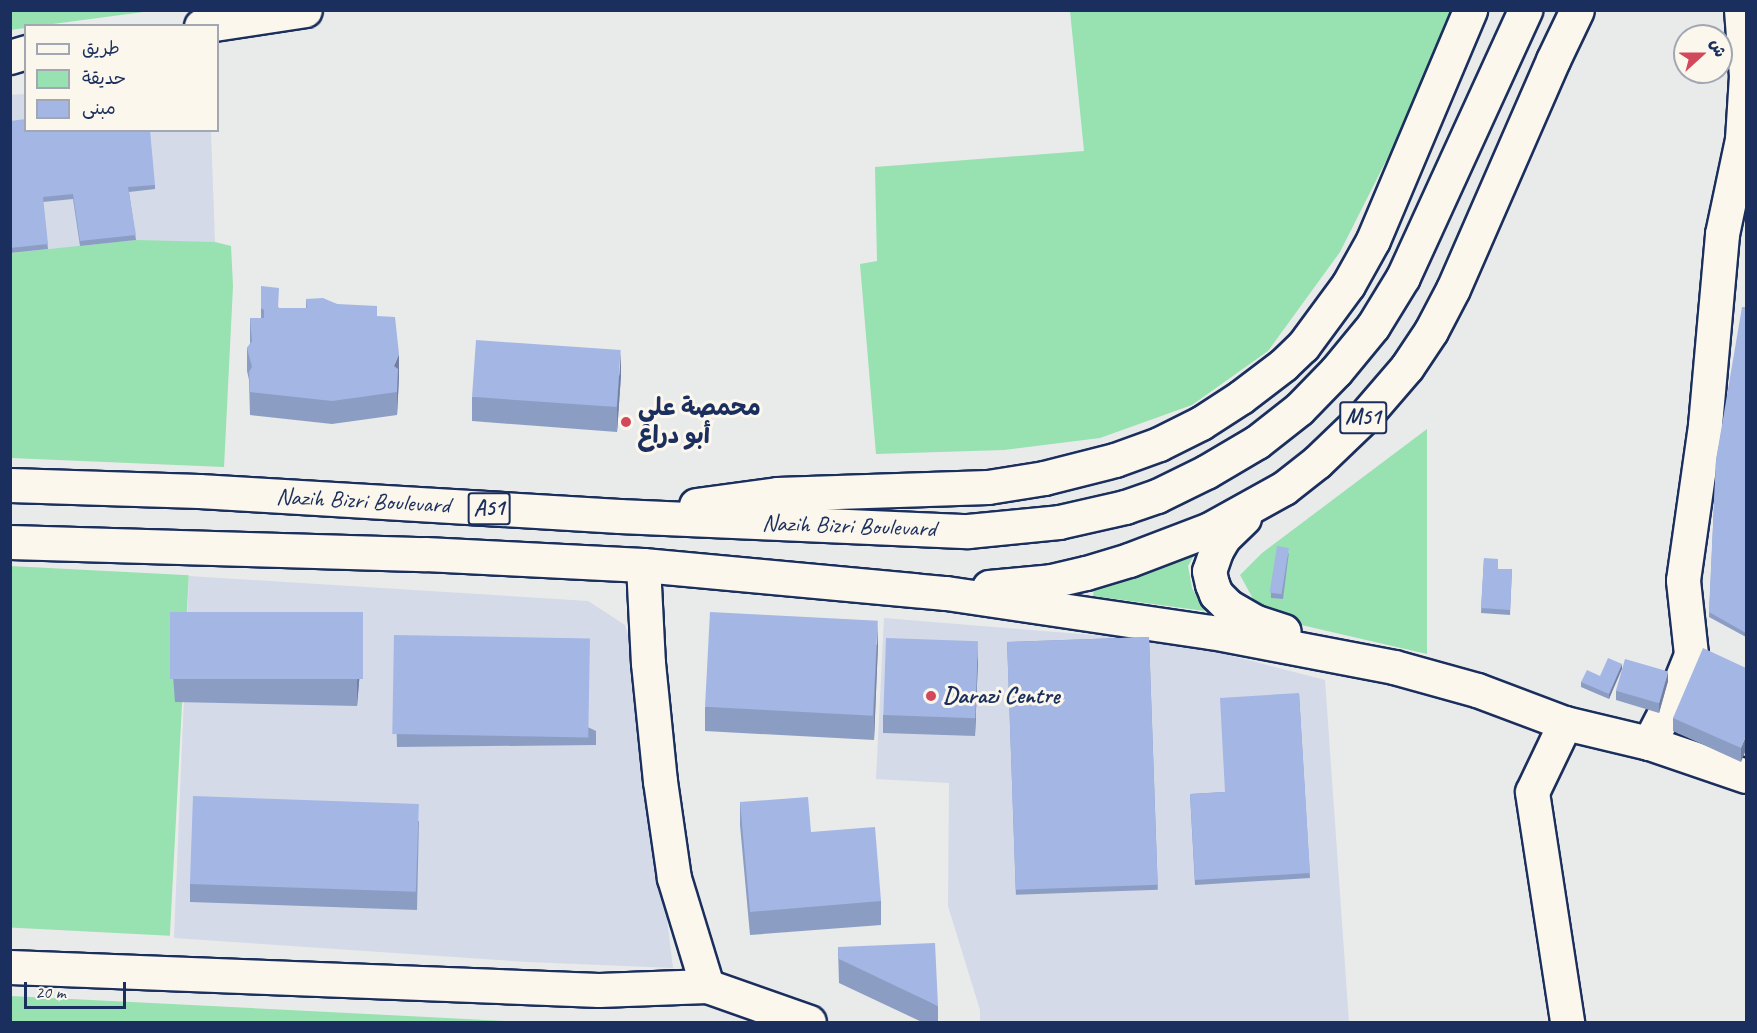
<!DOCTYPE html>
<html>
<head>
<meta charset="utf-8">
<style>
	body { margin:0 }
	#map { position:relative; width:1757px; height:1033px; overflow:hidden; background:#e9eaea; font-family:Caveat,"Playpen Sans Arabic",sans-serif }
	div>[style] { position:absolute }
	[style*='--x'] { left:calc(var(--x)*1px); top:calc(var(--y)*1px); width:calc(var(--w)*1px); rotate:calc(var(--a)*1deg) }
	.built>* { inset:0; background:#d4dae8 }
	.green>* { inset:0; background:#98e1b0; transform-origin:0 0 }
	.roads { filter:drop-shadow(2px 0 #1b2f5e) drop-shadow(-2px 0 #1b2f5e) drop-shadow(0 2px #1b2f5e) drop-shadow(0 -2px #1b2f5e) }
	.minor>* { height:33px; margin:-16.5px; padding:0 16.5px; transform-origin:16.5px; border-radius:16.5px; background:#fbf7ec }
	.highway>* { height:33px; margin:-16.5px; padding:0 16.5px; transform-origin:16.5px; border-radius:16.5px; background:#fbf7ec }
	.wall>* { inset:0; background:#8c9dc4; transform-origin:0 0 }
	.shaded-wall>* { inset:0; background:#727fa0 }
	.building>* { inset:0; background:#a3b6e4; transform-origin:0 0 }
	.dots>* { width:16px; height:16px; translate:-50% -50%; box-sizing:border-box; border:3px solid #fbf7ec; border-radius:50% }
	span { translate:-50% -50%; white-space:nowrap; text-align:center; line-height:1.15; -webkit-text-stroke:6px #fbf7ec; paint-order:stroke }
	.shield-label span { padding:2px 4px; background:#fbf7ec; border:2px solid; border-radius:4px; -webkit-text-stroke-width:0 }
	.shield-label { font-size:22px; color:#1b2f5e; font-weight:700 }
	.poi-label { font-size:24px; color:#1b2f5e; font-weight:700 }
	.left { translate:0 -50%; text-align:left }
	.street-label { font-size:24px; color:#1b2f5e }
	.frame { position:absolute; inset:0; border:12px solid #1b2f5e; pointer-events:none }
	.legend { position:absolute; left:24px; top:24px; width:195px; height:108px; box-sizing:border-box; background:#fbf7ec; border:2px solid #a1a7b3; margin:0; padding:8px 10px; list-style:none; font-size:18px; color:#1b2f5e }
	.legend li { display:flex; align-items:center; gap:12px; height:30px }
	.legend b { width:30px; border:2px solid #a1a7b3 }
	.north { position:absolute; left:1673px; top:24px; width:60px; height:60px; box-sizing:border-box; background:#fbf7ec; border:2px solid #a1a7b3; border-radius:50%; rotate:69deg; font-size:16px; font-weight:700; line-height:24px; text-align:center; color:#1b2f5e }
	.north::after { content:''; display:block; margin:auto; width:21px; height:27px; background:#d1495b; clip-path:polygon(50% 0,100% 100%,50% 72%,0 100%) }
	.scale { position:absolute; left:24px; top:982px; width:102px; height:27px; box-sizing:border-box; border:3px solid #1b2f5e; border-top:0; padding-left:8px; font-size:18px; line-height:21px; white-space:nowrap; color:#1b2f5e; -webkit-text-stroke:4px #fbf7ec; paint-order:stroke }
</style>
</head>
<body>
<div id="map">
	<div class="built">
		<div style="clip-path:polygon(25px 94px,26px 130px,211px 131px,215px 242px,11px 256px,10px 95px)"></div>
		<div style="clip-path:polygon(189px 576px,588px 601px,625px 625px,636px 664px,673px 968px,528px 962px,174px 938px)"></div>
		<div style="clip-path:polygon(884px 618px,1179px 642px,1325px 680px,1349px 1022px,980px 1022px,980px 1010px,948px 906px,949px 783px,876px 779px)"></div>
	</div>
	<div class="green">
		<div style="clip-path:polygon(10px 11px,11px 10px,151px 11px,45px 25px,26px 26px,25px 28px,11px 30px)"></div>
		<div style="clip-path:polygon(1070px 11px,1461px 12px,1340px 252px,1268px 351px,1192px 405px,1100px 438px,1004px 450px,876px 454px,860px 264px,877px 261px,875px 167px,1084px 151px)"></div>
		<div style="clip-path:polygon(136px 240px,215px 242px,231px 246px,233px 286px,224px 467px,11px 458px,11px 253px)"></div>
		<div style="clip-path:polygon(1427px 429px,1427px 654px,1297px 624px,1257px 606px,1240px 575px,1262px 553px)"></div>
		<div style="clip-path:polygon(1198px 548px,1188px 566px,1192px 588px,1205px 611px,1093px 596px,1094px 587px,1140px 574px)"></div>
		<div style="left:10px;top:566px;width:179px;height:361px;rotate:3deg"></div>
		<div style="clip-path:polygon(10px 996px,11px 996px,526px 1022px,11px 1022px)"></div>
	</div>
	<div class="roads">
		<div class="minor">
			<div style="--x:643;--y:565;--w:98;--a:87.1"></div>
			<div style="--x:648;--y:663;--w:119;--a:84.2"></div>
			<div style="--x:660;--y:781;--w:98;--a:81.8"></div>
			<div style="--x:674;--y:878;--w:113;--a:73"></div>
			<div style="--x:1394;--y:667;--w:86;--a:15.5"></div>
			<div style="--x:1477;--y:690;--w:94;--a:20.6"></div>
			<div style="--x:1565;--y:723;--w:86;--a:13.4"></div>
			<div style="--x:1649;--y:743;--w:102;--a:18.8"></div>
			<div style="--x:1565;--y:723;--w:76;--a:115.6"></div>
			<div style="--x:1532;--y:792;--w:233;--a:81.3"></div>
			<div style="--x:1649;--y:743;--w:63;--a:-62.6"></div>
			<div style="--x:1678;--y:687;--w:35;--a:-68"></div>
			<div style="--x:1691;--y:654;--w:74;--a:-96.2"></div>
			<div style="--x:1683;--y:580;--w:157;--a:-81.9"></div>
			<div style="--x:1705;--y:425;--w:192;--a:-84.9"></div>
			<div style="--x:1722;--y:234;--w:97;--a:-78.1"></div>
			<div style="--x:1742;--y:139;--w:63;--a:-86.4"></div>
			<div style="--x:1746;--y:76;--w:66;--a:-94.3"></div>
			<div style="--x:10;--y:967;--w:589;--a:2.24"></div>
			<div style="--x:599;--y:990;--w:108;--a:-2.1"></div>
			<div style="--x:707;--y:986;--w:108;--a:19.4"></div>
		</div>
		<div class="highway">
			<div style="--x:201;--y:26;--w:105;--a:-8.7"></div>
			<div style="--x:10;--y:57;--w:17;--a:-17"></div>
			<div style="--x:10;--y:485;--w:189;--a:1.8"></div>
			<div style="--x:199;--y:491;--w:421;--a:3.4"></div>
			<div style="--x:619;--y:516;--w:349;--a:2.5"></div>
			<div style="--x:968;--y:531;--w:91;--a:-5.6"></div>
			<div style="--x:1059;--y:522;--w:68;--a:-12.8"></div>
			<div style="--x:1125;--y:507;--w:34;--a:-19"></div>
			<div style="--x:1157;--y:496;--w:55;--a:-26.1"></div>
			<div style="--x:1206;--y:472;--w:59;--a:-30.5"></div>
			<div style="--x:1257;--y:442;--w:53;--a:-38.2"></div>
			<div style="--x:1299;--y:409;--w:53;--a:-45.8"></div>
			<div style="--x:1336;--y:371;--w:58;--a:-50.6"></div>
			<div style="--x:1373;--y:326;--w:57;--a:-58.5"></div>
			<div style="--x:1403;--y:277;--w:294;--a:-65.4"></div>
			<div style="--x:696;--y:505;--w:82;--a:-7.7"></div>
			<div style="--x:777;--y:494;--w:211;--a:-1.9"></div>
			<div style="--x:988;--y:487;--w:57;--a:-9.1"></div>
			<div style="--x:1044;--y:478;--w:73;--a:-14.2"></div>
			<div style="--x:1115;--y:460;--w:47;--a:-20"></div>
			<div style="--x:1159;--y:444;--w:47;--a:-26.6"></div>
			<div style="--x:1201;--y:423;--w:48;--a:-33"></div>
			<div style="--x:1241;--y:397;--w:53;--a:-37.3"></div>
			<div style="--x:1283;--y:365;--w:28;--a:-44"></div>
			<div style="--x:1303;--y:346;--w:76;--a:-53.6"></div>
			<div style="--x:1348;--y:285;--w:51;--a:-60.9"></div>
			<div style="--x:1373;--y:240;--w:250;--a:-67.1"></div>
			<div style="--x:1244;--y:518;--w:28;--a:136"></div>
			<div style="--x:1224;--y:537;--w:16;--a:120"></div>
			<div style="--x:1216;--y:551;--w:21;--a:109"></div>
			<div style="--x:1209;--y:571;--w:13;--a:77"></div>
			<div style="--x:1212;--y:584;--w:11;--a:68"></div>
			<div style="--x:1216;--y:594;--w:17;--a:45"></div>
			<div style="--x:1228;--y:606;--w:32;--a:30"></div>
			<div style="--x:1256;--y:622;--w:29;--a:18"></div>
			<div style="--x:10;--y:542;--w:415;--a:1.7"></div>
			<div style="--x:425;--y:554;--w:218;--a:2.9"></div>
			<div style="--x:643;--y:565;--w:304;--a:5.3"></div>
			<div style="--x:946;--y:593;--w:268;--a:8.4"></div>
			<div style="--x:1211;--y:632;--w:186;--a:10.8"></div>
			<div style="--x:989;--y:587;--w:62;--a:-5.5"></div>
			<div style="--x:1051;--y:581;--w:36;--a:-13"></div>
			<div style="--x:1086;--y:573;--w:45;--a:-16.8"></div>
			<div style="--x:1129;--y:560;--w:87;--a:-20.9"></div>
			<div style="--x:1210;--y:529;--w:85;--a:-29"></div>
			<div style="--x:1284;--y:488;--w:42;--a:-38.2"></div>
			<div style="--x:1317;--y:462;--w:65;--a:-43.8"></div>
			<div style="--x:1364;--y:417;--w:66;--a:-49.3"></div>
			<div style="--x:1407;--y:367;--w:43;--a:-56.3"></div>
			<div style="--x:1431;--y:331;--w:47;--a:-62.4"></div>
			<div style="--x:1453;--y:289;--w:250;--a:-66.4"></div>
			<div style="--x:1553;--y:60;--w:55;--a:-64.4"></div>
		</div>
	</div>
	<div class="wall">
		<div style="clip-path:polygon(10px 121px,155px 185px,155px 189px,129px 192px,136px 240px,80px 246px,73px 199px,43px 202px,48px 249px,10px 253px)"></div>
		<div style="clip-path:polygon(261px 286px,279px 308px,306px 308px,306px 299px,337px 304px,377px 316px,399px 377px,397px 415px,332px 424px,250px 415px,249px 380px,247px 371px,247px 348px,250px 344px,250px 318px,261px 318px)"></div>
		<div style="clip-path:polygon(1746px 307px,1746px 637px,1709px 617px,1716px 460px)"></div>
		<div style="clip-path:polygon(621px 375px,617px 432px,472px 421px,472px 397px)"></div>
		<div style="clip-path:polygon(1289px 552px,1283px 599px,1271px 598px,1271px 593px)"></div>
		<div style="clip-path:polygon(1484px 558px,1498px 569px,1512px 569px,1510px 615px,1481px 613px)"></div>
		<div style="clip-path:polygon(170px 612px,363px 635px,357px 706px,175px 702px,170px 635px)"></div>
		<div style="clip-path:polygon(394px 635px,596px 731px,596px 745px,397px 747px)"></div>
		<div style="left:1149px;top:637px;width:253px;height:142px;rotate:88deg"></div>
		<div style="clip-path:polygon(878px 644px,874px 740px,705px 731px,705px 707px)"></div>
		<div style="clip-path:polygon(978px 659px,975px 736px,883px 733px,883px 715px)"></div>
		<div style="clip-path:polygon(1622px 664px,1609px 699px,1581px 687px,1581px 682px,1600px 676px)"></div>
		<div style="clip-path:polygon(1746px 668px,1741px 762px,1673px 731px,1673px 718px)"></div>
		<div style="clip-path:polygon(1668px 681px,1659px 713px,1616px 700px,1616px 691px)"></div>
		<div style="clip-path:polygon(1299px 693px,1310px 878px,1195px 885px,1190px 794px,1225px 792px)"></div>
		<div style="clip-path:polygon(740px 802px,811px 832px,881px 901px,881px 925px,750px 935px,740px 825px)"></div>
		<div style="clip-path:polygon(419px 821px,417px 910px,190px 902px,190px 884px)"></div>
		<div style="clip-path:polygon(838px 947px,938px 1006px,938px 1023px,924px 1023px,839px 983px)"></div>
	</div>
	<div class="shaded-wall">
		<div style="clip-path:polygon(621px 351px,621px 375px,617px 432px,617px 409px)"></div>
		<div style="clip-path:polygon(399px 354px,399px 377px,397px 415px,397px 380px,394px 366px)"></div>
		<div style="clip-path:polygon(363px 612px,363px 635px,357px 706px,357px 683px)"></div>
		<div style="clip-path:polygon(878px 621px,878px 644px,874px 740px,874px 717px)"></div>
		<div style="clip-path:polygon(978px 641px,978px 659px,975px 736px,975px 719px)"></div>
		<div style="clip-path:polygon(1622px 664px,1622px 669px,1609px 699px,1609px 694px)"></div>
		<div style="clip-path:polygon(1668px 671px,1668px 681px,1659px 713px,1659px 703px)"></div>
		<div style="clip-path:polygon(1746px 736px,1746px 750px,1741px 762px,1741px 748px)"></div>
	</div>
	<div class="building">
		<div style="clip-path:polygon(26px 119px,26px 130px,150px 130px,155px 185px,128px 187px,136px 235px,80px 241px,73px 194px,43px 197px,48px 244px,10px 248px,10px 121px)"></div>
		<div style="clip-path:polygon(261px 286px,279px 288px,278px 308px,307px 308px,306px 299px,323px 298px,337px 304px,377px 306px,377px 316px,395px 317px,399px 354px,394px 366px,398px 369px,397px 392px,332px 401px,250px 392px,249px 372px,252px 367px,247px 348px,252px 341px,250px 318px,264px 318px,264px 310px,261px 308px)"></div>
		<div style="clip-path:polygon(1742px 307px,1746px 307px,1746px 633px,1709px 612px,1716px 460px)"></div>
		<div style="left:476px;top:340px;width:145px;height:57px;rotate:4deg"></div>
		<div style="left:1277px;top:546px;width:12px;height:47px;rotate:9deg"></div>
		<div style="clip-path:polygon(1484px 558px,1498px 559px,1498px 569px,1512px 569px,1510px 610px,1481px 608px)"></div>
		<div style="left:170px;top:612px;width:193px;height:67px"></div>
		<div style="left:710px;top:612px;width:168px;height:95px;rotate:3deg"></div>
		<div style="left:394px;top:635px;width:196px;height:99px;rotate:1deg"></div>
		<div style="left:1149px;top:637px;width:248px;height:142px;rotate:88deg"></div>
		<div style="left:886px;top:638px;width:92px;height:77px;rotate:2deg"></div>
		<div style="clip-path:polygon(1703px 648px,1746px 668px,1746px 736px,1741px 748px,1673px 718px)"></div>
		<div style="clip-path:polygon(1608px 658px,1622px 664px,1609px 694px,1581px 682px,1587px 670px,1600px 676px)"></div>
		<div style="left:1625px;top:659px;width:45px;height:33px;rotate:16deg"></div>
		<div style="clip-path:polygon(1299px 693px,1310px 873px,1195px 880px,1190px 794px,1225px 792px,1220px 698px)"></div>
		<div style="left:193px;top:796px;width:226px;height:88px;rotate:2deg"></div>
		<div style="clip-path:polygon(808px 797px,811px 832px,875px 827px,881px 901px,750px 912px,740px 802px)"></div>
		<div style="clip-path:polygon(935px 943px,938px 1006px,839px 959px,838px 947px)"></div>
	</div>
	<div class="dots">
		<div style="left:626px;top:422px;background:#d1495b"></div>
		<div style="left:931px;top:696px;background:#d1495b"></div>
	</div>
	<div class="shield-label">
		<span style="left:1363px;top:418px">M51</span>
		<span style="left:489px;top:509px">A51</span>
	</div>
	<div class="poi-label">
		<span class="left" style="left:638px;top:422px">محمصة علي<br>أبو دراع</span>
		<span class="left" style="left:943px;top:696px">Darazi Centre</span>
	</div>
	<div class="street-label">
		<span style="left:363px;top:501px;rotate:3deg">Nazih Bizri Boulevard</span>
		<span style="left:849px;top:526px;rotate:2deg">Nazih Bizri Boulevard</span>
	</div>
	<div class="frame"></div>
	<ul class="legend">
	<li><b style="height:8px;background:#fbf7ec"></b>طريق</li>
	<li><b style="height:16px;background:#98e1b0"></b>حديقة</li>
	<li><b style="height:16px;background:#a3b6e4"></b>مبنى</li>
	</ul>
	<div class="north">ش</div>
	<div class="scale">20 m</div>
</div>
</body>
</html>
